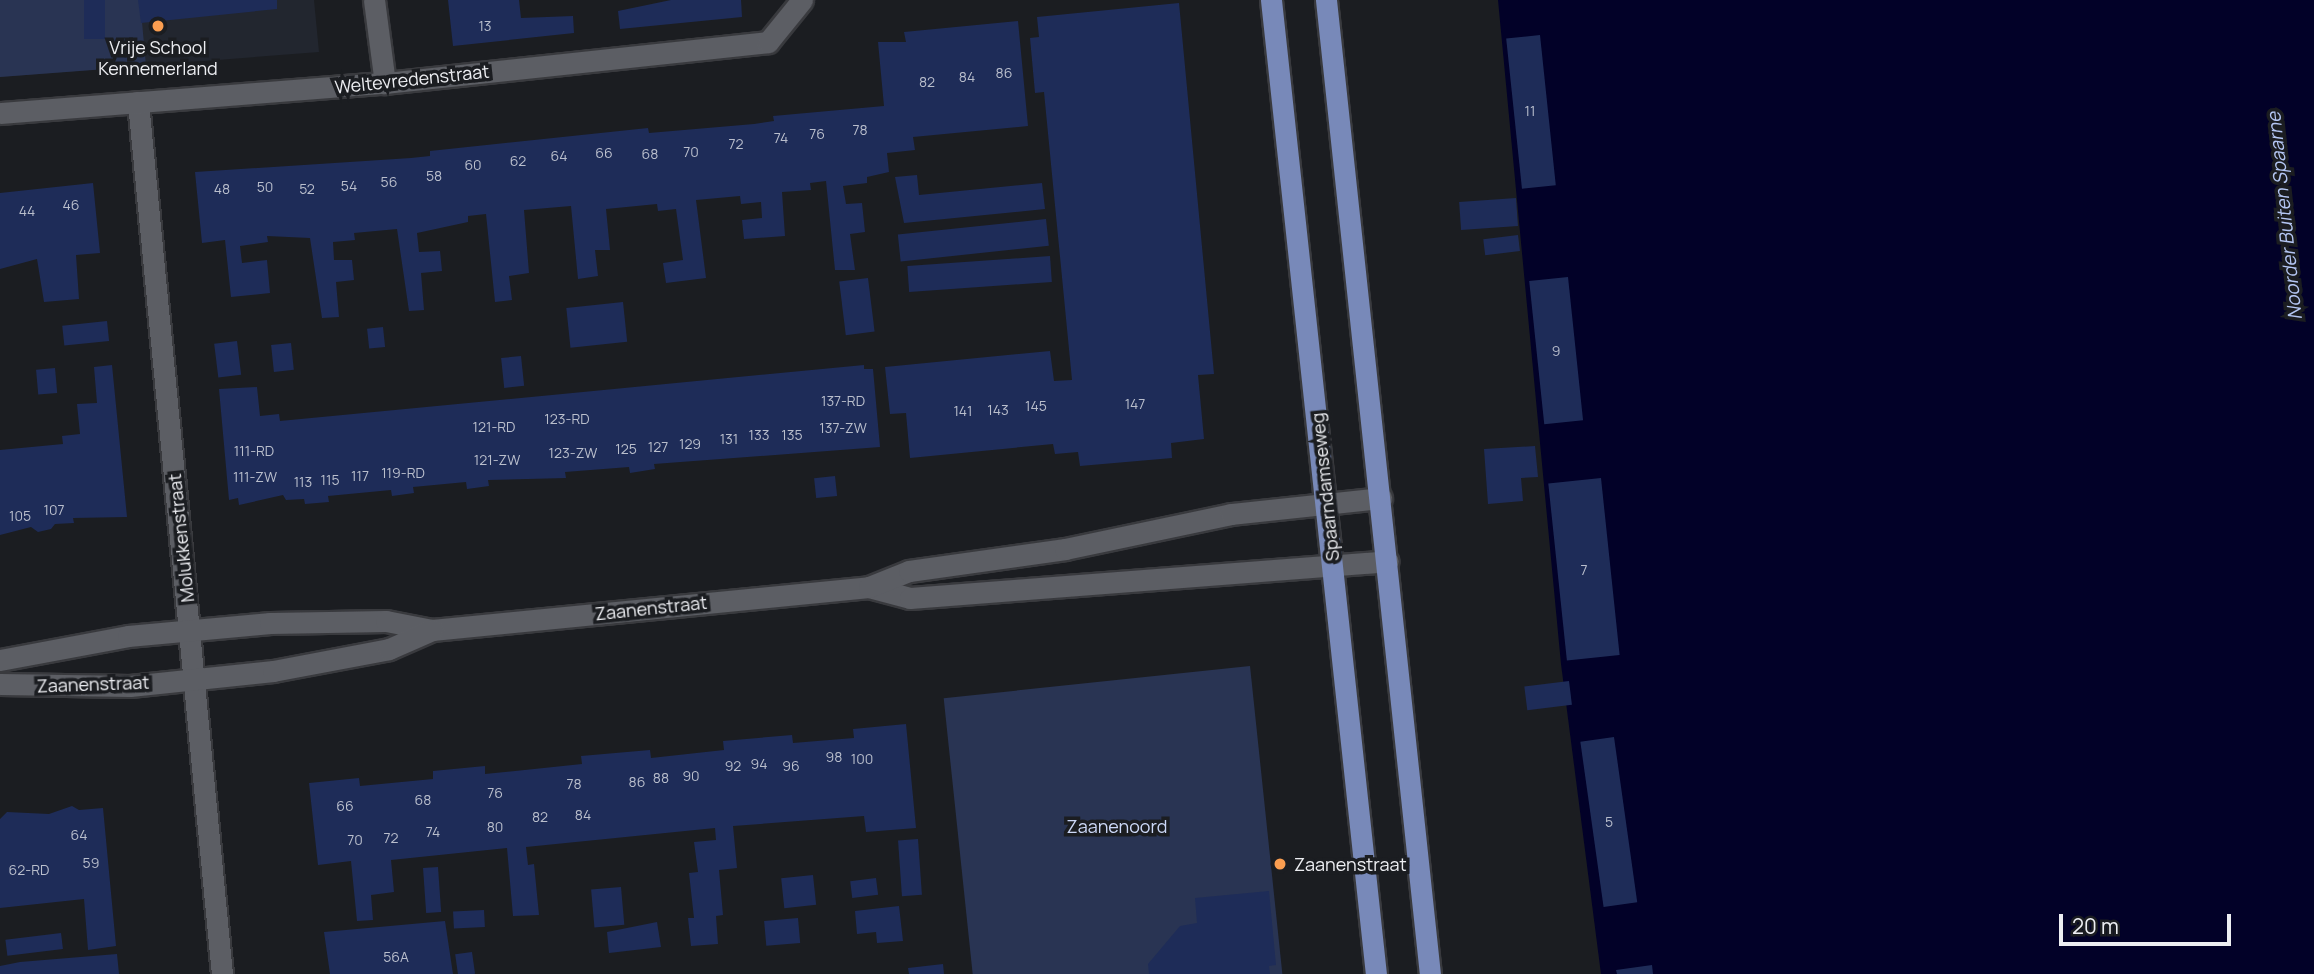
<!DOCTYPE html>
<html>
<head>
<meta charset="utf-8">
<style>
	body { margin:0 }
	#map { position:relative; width:2314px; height:974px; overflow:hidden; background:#1b1d21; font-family:Manrope,sans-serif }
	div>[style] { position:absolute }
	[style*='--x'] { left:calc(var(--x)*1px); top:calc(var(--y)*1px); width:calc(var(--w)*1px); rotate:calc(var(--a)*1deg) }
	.built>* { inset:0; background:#22262f }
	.green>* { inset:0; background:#293453; transform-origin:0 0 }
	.water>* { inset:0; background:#020128 }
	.building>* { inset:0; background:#1e2c58; transform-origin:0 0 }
	.roads { filter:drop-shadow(2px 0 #393a3e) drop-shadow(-2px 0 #393a3e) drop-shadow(0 2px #393a3e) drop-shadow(0 -2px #393a3e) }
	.minor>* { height:21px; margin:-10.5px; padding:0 10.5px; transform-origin:10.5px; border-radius:10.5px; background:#5c5e64 }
	.major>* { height:21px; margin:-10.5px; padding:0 10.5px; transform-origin:10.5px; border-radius:10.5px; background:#7889b9 }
	.dots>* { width:19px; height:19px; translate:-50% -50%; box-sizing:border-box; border:4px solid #1b1d21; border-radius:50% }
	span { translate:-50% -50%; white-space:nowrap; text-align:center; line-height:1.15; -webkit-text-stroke:7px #1b1d21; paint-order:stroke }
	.number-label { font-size:14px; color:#b9becc }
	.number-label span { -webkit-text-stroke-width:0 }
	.poi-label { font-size:18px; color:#edeef2 }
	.left { translate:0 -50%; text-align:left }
	.street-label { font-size:18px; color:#edeef2 }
	.park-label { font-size:18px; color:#ccd8f7 }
	.water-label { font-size:19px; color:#b4c6f3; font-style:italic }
	.scale { position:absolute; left:2059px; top:914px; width:172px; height:32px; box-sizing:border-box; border:4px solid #edeef2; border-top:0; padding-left:9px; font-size:21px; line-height:24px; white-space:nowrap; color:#edeef2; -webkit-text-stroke:5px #1b1d21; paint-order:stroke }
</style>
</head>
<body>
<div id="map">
	<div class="built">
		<div style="clip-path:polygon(0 0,314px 0,319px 52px,0 77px)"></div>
	</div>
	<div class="green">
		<div style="clip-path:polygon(0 0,140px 0,146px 66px,0 77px)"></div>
		<div style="left:1250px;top:666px;width:310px;height:308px;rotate:84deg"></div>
	</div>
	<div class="water">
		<div style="clip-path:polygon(1498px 0,2314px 0,2314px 974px,1601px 974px,1561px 664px)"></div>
	</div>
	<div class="building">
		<div style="left:84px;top:0;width:21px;height:39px"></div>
		<div style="clip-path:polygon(138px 0,277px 0,277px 9px,141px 23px)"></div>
		<div style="clip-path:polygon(448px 0,519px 0,521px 18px,573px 16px,574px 33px,453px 46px)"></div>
		<div style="clip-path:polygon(671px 0,741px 0,742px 17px,620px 29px,618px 11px)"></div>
		<div style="clip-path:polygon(1179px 3px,1214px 374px,1198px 375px,1204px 439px,1171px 443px,1172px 458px,1080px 466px,1078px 452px,1055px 454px,1053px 444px,910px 458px,906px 413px,890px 414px,885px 367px,1050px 351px,1054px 381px,1072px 380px,1044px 92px,1035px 93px,1030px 38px,1039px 37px,1037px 17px)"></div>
		<div style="clip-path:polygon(1018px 21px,1028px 126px,913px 137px,915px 150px,887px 153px,889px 172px,867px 177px,867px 183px,843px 186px,846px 204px,862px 203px,865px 232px,850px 234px,855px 270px,835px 270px,826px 181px,810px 183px,811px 190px,782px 192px,785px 236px,744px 239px,742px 220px,762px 218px,761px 202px,741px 204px,740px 196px,696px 200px,706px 278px,666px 283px,663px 263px,683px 260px,676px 209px,658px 211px,657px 204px,606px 209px,610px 250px,595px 250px,598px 276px,578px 279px,571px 206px,524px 210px,529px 273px,509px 276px,512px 300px,495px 302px,486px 214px,468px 216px,468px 222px,417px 233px,419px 252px,440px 251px,442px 271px,421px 273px,424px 310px,409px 311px,397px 229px,354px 233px,355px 240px,333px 242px,334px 260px,352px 260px,354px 280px,336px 282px,339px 317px,322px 318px,310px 238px,267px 236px,268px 242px,240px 246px,242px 263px,267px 260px,270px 293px,231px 297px,225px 240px,202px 243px,195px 172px,411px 158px,430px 156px,430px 151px,648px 128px,649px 133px,754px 124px,774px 121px,773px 116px,884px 106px,878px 42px,906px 42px,904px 32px)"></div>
		<div style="left:1540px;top:35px;width:151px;height:34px;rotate:84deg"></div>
		<div style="clip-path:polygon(917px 175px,919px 195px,1042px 183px,1045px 209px,904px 223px,895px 177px)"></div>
		<div style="clip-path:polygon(93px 183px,100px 253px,76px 255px,79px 299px,44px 302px,37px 259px,0 269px,0 193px)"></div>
		<div style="left:1516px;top:198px;width:28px;height:57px;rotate:86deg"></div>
		<div style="left:1046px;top:219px;width:27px;height:149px;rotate:84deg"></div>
		<div style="left:1518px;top:235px;width:16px;height:35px;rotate:83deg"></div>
		<div style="left:1050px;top:256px;width:26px;height:143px;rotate:86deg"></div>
		<div style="left:1568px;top:277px;width:144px;height:39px;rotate:84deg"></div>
		<div style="left:868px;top:278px;width:54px;height:29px;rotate:83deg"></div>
		<div style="left:623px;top:302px;width:40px;height:57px;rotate:84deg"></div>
		<div style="left:107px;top:321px;width:20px;height:45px;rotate:84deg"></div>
		<div style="left:383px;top:327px;width:20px;height:16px;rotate:84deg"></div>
		<div style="left:237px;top:341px;width:34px;height:23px;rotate:83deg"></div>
		<div style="left:291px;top:343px;width:27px;height:20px;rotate:84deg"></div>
		<div style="left:521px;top:356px;width:30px;height:20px;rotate:84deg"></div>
		<div style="clip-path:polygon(112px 365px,127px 517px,73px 518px,74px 523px,55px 524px,51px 529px,38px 532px,31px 527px,0 535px,0 450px,63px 444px,62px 436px,80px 434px,77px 404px,97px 403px,94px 367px)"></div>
		<div style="clip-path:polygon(864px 365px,864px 369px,873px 369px,880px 447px,654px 464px,655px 469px,630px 473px,629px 467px,565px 472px,566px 478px,488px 480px,489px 486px,467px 489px,466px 482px,413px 487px,414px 493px,392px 496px,391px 490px,328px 496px,329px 502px,305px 504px,304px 499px,286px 500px,283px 495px,239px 505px,238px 498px,229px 500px,219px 389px,257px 387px,260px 416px,279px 414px,280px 421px)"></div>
		<div style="left:55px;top:368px;width:25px;height:19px;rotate:85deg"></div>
		<div style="clip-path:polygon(1535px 446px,1538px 477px,1521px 478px,1523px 501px,1488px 504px,1484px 449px)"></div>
		<div style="left:835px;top:476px;width:20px;height:21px;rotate:84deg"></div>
		<div style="left:1601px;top:478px;width:178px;height:53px;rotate:84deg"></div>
		<div style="left:1569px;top:681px;width:24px;height:45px;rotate:83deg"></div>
		<div style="clip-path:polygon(906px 724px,916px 828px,866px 832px,864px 816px,733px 826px,737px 868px,719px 870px,723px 915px,716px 916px,718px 944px,691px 946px,688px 918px,694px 918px,689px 873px,698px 872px,694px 842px,716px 840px,715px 828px,526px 847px,528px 865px,534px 864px,539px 915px,513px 916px,507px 848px,391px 860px,394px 892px,371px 895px,373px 920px,357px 921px,351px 861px,318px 865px,309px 783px,359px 778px,360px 786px,433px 779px,433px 771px,485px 766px,485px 774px,582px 764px,581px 756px,650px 750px,651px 758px,724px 750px,723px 741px,792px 735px,793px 743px,854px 738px,853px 729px)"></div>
		<div style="left:1614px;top:737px;width:167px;height:34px;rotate:82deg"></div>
		<div style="clip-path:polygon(72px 806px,79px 810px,103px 808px,116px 946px,88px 950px,84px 899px,0 908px,0 819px,7px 812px,49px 814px)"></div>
		<div style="left:918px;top:839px;width:56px;height:20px;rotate:86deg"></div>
		<div style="left:438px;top:867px;width:45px;height:15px;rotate:86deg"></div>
		<div style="left:813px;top:875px;width:30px;height:32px;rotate:84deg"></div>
		<div style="left:876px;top:878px;width:17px;height:26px;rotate:83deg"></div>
		<div style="left:621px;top:887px;width:38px;height:30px;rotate:85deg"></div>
		<div style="clip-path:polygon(1269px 891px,1276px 965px,1269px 966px,1270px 974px,1149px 974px,1148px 964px,1180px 926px,1197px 923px,1195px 898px)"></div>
		<div style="clip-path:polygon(899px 906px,903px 941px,877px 943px,876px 932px,857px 934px,855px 911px)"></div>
		<div style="left:484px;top:910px;width:17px;height:31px;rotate:87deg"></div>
		<div style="left:798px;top:918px;width:25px;height:34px;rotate:85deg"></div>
		<div style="clip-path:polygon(445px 921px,453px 974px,330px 974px,324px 932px)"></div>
		<div style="clip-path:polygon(657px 922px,661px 947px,609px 953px,607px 932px)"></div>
		<div style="left:61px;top:933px;width:16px;height:56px;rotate:83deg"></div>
		<div style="left:472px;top:952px;width:22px;height:17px;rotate:82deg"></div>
		<div style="clip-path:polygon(117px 954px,119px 974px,0 974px,0 966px,20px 962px)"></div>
		<div style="clip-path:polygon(943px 964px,944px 974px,909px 974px,908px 968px)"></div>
		<div style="clip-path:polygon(1652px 965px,1653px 974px,1617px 974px,1616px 970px)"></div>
	</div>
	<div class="roads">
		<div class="minor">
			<div style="--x:374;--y:0;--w:84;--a:82.5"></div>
			<div style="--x:138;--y:102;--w:876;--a:84.5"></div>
			<div style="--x:0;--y:113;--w:386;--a:-4.5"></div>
			<div style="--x:385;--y:83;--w:385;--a:-6.1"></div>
			<div style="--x:768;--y:42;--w:54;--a:-51"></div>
			<div style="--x:869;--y:587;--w:42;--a:15"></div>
			<div style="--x:910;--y:598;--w:479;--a:-4.4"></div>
			<div style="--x:0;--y:660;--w:130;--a:-10.6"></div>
			<div style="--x:128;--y:636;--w:143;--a:-5.2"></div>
			<div style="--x:270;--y:623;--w:116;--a:-1"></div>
			<div style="--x:386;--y:621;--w:47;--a:11.1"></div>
			<div style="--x:432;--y:630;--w:439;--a:-5.6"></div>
			<div style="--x:869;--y:587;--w:43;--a:-21.8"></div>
			<div style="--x:909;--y:571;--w:158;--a:-8"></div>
			<div style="--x:1065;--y:549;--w:170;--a:-11.9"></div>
			<div style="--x:1231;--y:514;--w:151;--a:-6.1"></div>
			<div style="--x:0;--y:684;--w:130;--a:0.9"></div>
			<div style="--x:130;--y:686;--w:144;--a:-6"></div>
			<div style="--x:273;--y:671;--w:118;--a:-10.7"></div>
			<div style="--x:389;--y:649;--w:47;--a:-23.8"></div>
		</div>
		<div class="major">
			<div style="--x:1271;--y:0;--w:980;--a:83.85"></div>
			<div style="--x:1326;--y:0;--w:980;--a:83.91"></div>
		</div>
	</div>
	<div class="dots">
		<div style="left:158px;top:26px;background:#fb9e50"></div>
		<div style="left:1280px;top:864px;background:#fb9e50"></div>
	</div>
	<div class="number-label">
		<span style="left:485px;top:26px">13</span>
		<span style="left:1004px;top:73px">86</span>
		<span style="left:967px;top:77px">84</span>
		<span style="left:927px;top:82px">82</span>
		<span style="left:1530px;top:111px">11</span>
		<span style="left:860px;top:130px">78</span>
		<span style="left:817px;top:134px">76</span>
		<span style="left:781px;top:138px">74</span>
		<span style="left:736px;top:144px">72</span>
		<span style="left:691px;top:152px">70</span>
		<span style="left:604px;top:153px">66</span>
		<span style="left:650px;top:154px">68</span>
		<span style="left:559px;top:156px">64</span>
		<span style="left:518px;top:161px">62</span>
		<span style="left:473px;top:165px">60</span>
		<span style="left:434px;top:176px">58</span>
		<span style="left:389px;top:182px">56</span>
		<span style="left:349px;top:186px">54</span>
		<span style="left:265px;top:187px">50</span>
		<span style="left:222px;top:189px">48</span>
		<span style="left:307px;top:189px">52</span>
		<span style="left:71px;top:205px">46</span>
		<span style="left:27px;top:211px">44</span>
		<span style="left:1556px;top:351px">9</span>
		<span style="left:843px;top:401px">137-RD</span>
		<span style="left:1135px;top:404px">147</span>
		<span style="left:1036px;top:406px">145</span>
		<span style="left:998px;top:410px">143</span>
		<span style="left:963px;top:411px">141</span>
		<span style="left:567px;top:419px">123-RD</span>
		<span style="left:494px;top:427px">121-RD</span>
		<span style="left:843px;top:428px">137-ZW</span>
		<span style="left:759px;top:435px">133</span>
		<span style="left:792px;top:435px">135</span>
		<span style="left:729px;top:439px">131</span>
		<span style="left:690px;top:444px">129</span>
		<span style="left:658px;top:447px">127</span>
		<span style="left:626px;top:449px">125</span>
		<span style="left:254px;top:451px">111-RD</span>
		<span style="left:573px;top:453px">123-ZW</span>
		<span style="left:497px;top:460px">121-ZW</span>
		<span style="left:403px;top:473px">119-RD</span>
		<span style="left:360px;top:476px">117</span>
		<span style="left:255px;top:477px">111-ZW</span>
		<span style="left:330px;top:480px">115</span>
		<span style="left:303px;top:482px">113</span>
		<span style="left:54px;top:510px">107</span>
		<span style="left:20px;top:516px">105</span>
		<span style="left:1584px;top:570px">7</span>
		<span style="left:834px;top:757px">98</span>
		<span style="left:862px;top:759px">100</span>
		<span style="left:759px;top:764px">94</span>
		<span style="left:733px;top:766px">92</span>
		<span style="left:791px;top:766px">96</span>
		<span style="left:691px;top:776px">90</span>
		<span style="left:661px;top:778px">88</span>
		<span style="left:637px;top:782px">86</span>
		<span style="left:574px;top:784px">78</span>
		<span style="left:495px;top:793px">76</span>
		<span style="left:423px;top:800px">68</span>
		<span style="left:345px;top:806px">66</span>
		<span style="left:583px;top:815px">84</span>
		<span style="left:540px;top:817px">82</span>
		<span style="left:1609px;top:822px">5</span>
		<span style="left:495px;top:827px">80</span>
		<span style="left:433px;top:832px">74</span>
		<span style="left:79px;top:835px">64</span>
		<span style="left:391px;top:838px">72</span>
		<span style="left:355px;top:840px">70</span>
		<span style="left:91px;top:863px">59</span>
		<span style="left:29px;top:870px">62-RD</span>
		<span style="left:396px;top:957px">56A</span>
	</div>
	<div class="poi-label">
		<span style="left:158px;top:58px">Vrije School<br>Kennemerland</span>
		<span class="left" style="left:1294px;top:864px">Zaanenstraat</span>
	</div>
	<div class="street-label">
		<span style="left:412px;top:79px;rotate:-6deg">Weltevredenstraat</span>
		<span style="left:1325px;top:487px;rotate:-96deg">Spaarndamseweg</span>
		<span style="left:181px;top:538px;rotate:-96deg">Molukkenstraat</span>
		<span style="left:651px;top:608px;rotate:-6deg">Zaanenstraat</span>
		<span style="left:93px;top:684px;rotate:-2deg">Zaanenstraat</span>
	</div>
	<div class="park-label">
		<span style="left:1117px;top:826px">Zaanenoord</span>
	</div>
	<div class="water-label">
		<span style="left:2285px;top:216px;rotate:-96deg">Noorder Buiten Spaarne</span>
	</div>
	<div class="scale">20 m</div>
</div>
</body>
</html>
